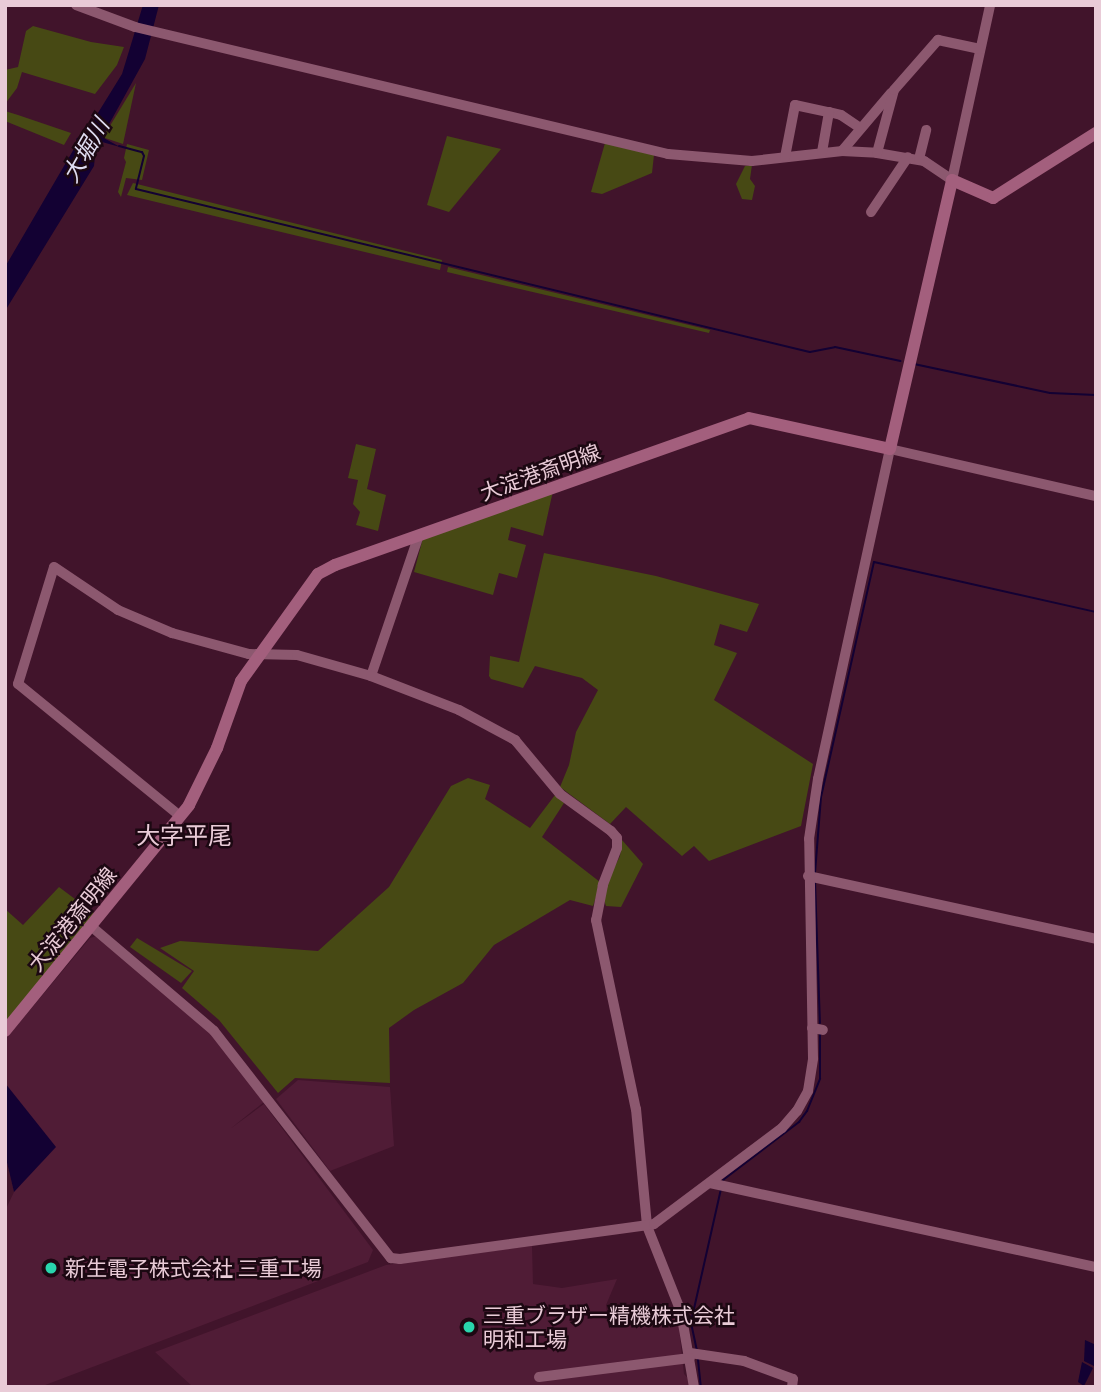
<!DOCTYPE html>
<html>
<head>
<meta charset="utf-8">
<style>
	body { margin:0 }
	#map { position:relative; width:1101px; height:1392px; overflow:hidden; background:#41142b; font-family:"Exo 2","Noto Sans JP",sans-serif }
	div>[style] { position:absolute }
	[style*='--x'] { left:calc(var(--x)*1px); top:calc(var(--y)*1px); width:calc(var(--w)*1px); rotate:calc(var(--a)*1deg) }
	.built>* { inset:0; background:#501c36 }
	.green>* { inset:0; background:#474914 }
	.water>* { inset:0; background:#130133 }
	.stream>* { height:2px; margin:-1px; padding:0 1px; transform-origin:1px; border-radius:1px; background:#130133 }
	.minor>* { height:10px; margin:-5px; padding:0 5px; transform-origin:5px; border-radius:5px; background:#8c586f }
	.major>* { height:12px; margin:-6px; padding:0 6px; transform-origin:6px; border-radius:6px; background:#a35f7d }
	.dots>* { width:19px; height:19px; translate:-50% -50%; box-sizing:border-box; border:4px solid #1c0812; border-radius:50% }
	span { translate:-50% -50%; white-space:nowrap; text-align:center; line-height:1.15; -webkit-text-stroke:5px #1c0812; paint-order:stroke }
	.street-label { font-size:21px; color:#e9cbd7 }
	.poi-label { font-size:21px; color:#e9cbd7 }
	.left { translate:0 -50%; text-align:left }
	.water-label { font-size:23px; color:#dfdcf1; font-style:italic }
	.quarter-label { font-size:24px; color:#e9cbd7 }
	.frame { position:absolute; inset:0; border:7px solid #e9cbd7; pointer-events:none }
</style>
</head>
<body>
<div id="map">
	<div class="built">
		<div style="clip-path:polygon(97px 936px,197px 1019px,220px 1044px,264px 1102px,230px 1129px,264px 1104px,373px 1250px,368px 1262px,40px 1387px,5px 1387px,5px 1211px,14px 1192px,5px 1154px,5px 1040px,90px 938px)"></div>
		<div style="clip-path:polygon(298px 1080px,390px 1087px,394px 1146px,330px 1171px,276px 1099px)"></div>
		<div style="clip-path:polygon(532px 1246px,533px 1284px,562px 1288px,617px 1279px,606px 1305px,608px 1323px,678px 1318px,684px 1374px,689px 1379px,690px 1387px,193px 1387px,155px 1352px,386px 1265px)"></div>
	</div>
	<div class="green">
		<div style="clip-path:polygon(33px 26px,91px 42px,124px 47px,117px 65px,95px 94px,22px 72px,17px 88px,5px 104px,5px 70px,18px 67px,26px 31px)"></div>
		<div style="clip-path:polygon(136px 83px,123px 144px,105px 138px,105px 134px)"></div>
		<div style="clip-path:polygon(5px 111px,18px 115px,71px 133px,64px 145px,5px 121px)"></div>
		<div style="clip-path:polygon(447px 136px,501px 149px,449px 212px,427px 205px)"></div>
		<div style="clip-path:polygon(605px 143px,654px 155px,652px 173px,602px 194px,591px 192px)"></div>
		<div style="clip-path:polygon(127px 144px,149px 150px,142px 180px,126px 178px,121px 197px,118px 192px,126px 162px,124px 158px)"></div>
		<div style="clip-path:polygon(752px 165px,750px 179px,755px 186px,752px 200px,742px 199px,736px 184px,745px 166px)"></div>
		<div style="clip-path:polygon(133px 183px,442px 260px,440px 270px,127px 195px)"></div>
		<div style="clip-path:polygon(448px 267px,710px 330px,709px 333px,447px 272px)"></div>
		<div style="clip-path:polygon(356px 444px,376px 449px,367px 489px,386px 495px,378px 531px,356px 525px,360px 512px,353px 504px,358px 480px,348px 478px)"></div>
		<div style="clip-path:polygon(553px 491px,543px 536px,511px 527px,508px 540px,526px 545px,517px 578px,499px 573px,493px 595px,414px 572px,423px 538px)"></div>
		<div style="clip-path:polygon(544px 553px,656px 576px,759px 604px,747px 632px,720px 624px,714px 645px,737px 653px,714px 700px,813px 764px,801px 826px,709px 861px,694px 846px,682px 856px,626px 807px,610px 824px,560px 787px,569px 765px,576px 732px,598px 690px,582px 678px,535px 666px,523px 688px,491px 679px,489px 676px,490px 656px,519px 662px)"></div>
		<div style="clip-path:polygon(468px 778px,490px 785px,485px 799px,530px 828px,555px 795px,564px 803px,542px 837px,600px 882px,607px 882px,620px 856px,622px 840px,643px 864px,621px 907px,606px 906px,603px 897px,596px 897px,593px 906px,570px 900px,494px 945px,463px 983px,414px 1010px,389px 1028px,390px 1083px,295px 1078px,278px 1093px,219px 1020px,182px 988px,194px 971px,160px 948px,180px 941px,318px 951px,389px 887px,451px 786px)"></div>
		<div style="clip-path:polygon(59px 887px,95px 914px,5px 1024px,5px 909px,23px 925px)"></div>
		<div style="clip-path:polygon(137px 938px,192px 971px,181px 983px,130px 947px)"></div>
	</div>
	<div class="water">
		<div style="clip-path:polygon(143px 5px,159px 5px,145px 59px,102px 137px,120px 147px,102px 142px,96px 145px,94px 166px,5px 311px,5px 267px,78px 142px,76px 139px,88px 129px,122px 74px)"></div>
		<div style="clip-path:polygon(5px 1083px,56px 1147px,14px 1192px,5px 1154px)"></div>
		<div style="clip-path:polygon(1085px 1340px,1096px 1345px,1094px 1366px,1084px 1361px)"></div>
		<div style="clip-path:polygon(1082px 1362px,1093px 1368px,1084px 1386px,1078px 1382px)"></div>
	</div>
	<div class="stream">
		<div style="--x:119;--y:146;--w:24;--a:15"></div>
		<div style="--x:142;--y:152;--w:4;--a:63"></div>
		<div style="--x:144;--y:156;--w:34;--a:104"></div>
		<div style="--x:136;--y:189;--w:693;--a:13.6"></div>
		<div style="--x:810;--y:352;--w:25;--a:-11"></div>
		<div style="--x:835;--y:347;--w:67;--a:12"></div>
		<div style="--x:914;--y:364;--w:139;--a:12"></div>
		<div style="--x:1050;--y:393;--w:46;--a:2.5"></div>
		<div style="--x:815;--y:873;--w:76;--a:-85.5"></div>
		<div style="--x:821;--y:797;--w:241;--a:-77.3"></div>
		<div style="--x:874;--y:562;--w:228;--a:12.7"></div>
		<div style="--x:815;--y:882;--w:141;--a:88"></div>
		<div style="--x:723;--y:1180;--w:96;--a:-37.3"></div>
		<div style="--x:799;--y:1122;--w:14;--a:-54"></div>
		<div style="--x:807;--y:1111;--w:35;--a:-68"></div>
		<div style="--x:820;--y:1078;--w:45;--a:-90"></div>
		<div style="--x:697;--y:1351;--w:30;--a:-102"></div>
		<div style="--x:691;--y:1322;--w:136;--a:-77.3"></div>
		<div style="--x:698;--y:1360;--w:27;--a:84"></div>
	</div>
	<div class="minor">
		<div style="--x:76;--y:5;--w:63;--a:20.4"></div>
		<div style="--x:135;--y:27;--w:548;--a:13.4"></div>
		<div style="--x:668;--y:154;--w:84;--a:4.8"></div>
		<div style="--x:752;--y:161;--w:91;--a:-6.3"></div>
		<div style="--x:842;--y:151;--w:35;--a:3"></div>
		<div style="--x:877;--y:153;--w:48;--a:9.7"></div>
		<div style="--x:924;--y:161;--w:34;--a:34"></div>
		<div style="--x:952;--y:180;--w:179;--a:-77.7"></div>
		<div style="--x:829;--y:112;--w:12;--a:14"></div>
		<div style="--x:841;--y:115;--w:23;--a:34"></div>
		<div style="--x:842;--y:151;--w:76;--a:-49.8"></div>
		<div style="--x:877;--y:153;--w:65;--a:-74.9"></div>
		<div style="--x:894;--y:90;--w:67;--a:-48.7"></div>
		<div style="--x:938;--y:40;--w:43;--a:12.1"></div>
		<div style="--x:785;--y:157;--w:53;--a:-79.1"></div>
		<div style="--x:795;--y:105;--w:35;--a:12"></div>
		<div style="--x:829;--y:112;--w:41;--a:99.9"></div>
		<div style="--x:919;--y:159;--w:30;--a:-76"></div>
		<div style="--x:871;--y:212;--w:66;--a:-56.1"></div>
		<div style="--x:371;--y:676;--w:149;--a:-71.2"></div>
		<div style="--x:180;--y:816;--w:209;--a:-140.8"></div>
		<div style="--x:18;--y:684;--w:122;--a:-72.9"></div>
		<div style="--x:54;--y:567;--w:77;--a:33.9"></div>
		<div style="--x:118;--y:610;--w:59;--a:23.1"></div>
		<div style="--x:172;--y:633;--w:80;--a:15.3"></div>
		<div style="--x:249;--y:654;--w:48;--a:1.2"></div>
		<div style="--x:297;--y:655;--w:77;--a:15.8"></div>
		<div style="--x:371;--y:676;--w:94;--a:21.1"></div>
		<div style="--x:459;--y:710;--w:64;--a:28.2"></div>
		<div style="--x:515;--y:740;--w:70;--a:50.2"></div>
		<div style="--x:560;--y:794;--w:63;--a:36"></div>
		<div style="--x:611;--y:831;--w:9;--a:49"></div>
		<div style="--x:617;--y:838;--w:10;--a:90"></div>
		<div style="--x:617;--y:848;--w:40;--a:111"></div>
		<div style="--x:603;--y:885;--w:36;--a:101"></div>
		<div style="--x:596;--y:920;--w:193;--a:78.1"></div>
		<div style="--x:636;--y:1109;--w:118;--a:84.6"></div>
		<div style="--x:647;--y:1226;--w:92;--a:68.4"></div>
		<div style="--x:681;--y:1312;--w:76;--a:80.2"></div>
		<div style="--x:808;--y:876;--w:295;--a:12.3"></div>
		<div style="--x:92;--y:927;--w:160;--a:40.4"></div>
		<div style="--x:214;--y:1031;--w:288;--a:52.1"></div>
		<div style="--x:391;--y:1258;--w:9;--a:6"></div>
		<div style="--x:400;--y:1259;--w:256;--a:-7.8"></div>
		<div style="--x:654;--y:1224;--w:160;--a:-36.9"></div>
		<div style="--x:782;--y:1128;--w:23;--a:-49"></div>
		<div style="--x:797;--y:1111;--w:23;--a:-61"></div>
		<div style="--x:808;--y:1091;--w:33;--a:-81"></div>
		<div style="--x:813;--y:1058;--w:219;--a:-91"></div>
		<div style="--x:809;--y:839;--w:61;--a:-81.5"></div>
		<div style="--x:818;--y:779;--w:338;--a:-77.7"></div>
		<div style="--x:890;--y:449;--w:211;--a:12.9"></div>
		<div style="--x:812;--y:1028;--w:11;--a:10"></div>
		<div style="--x:710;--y:1183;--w:395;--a:12.3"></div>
		<div style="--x:690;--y:1353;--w:55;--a:8.4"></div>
		<div style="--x:744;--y:1361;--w:52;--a:20.2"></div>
		<div style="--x:793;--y:1379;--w:8;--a:97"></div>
		<div style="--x:539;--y:1377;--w:152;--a:-7.2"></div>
	</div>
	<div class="major">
		<div style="--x:5;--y:1031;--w:291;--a:-50.8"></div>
		<div style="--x:189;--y:805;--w:64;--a:-63.8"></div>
		<div style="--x:217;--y:748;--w:71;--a:-70.3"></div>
		<div style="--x:241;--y:681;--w:132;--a:-54.3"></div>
		<div style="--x:318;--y:574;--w:19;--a:-28"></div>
		<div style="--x:335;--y:565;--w:439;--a:-19.5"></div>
		<div style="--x:749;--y:418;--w:144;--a:12.4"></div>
		<div style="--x:890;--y:449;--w:276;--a:-77"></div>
		<div style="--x:952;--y:180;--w:45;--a:23.7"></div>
		<div style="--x:993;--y:198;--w:122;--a:-32.3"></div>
	</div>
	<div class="dots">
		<div style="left:51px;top:1268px;background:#29d5ad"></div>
		<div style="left:469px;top:1327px;background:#29d5ad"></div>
	</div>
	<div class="street-label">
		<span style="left:540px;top:472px;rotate:-20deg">大淀港斎明線</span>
		<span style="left:72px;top:919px;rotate:-51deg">大淀港斎明線</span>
	</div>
	<div class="poi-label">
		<span class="left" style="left:65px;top:1268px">新生電子株式会社 三重工場</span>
		<span class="left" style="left:483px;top:1327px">三重ブラザー精機株式会社<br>明和工場</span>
	</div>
	<div class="water-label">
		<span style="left:85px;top:150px;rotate:-60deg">大堀川</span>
	</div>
	<div class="quarter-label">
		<span style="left:184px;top:835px">大字平尾</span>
	</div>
	<div class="frame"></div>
</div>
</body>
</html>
